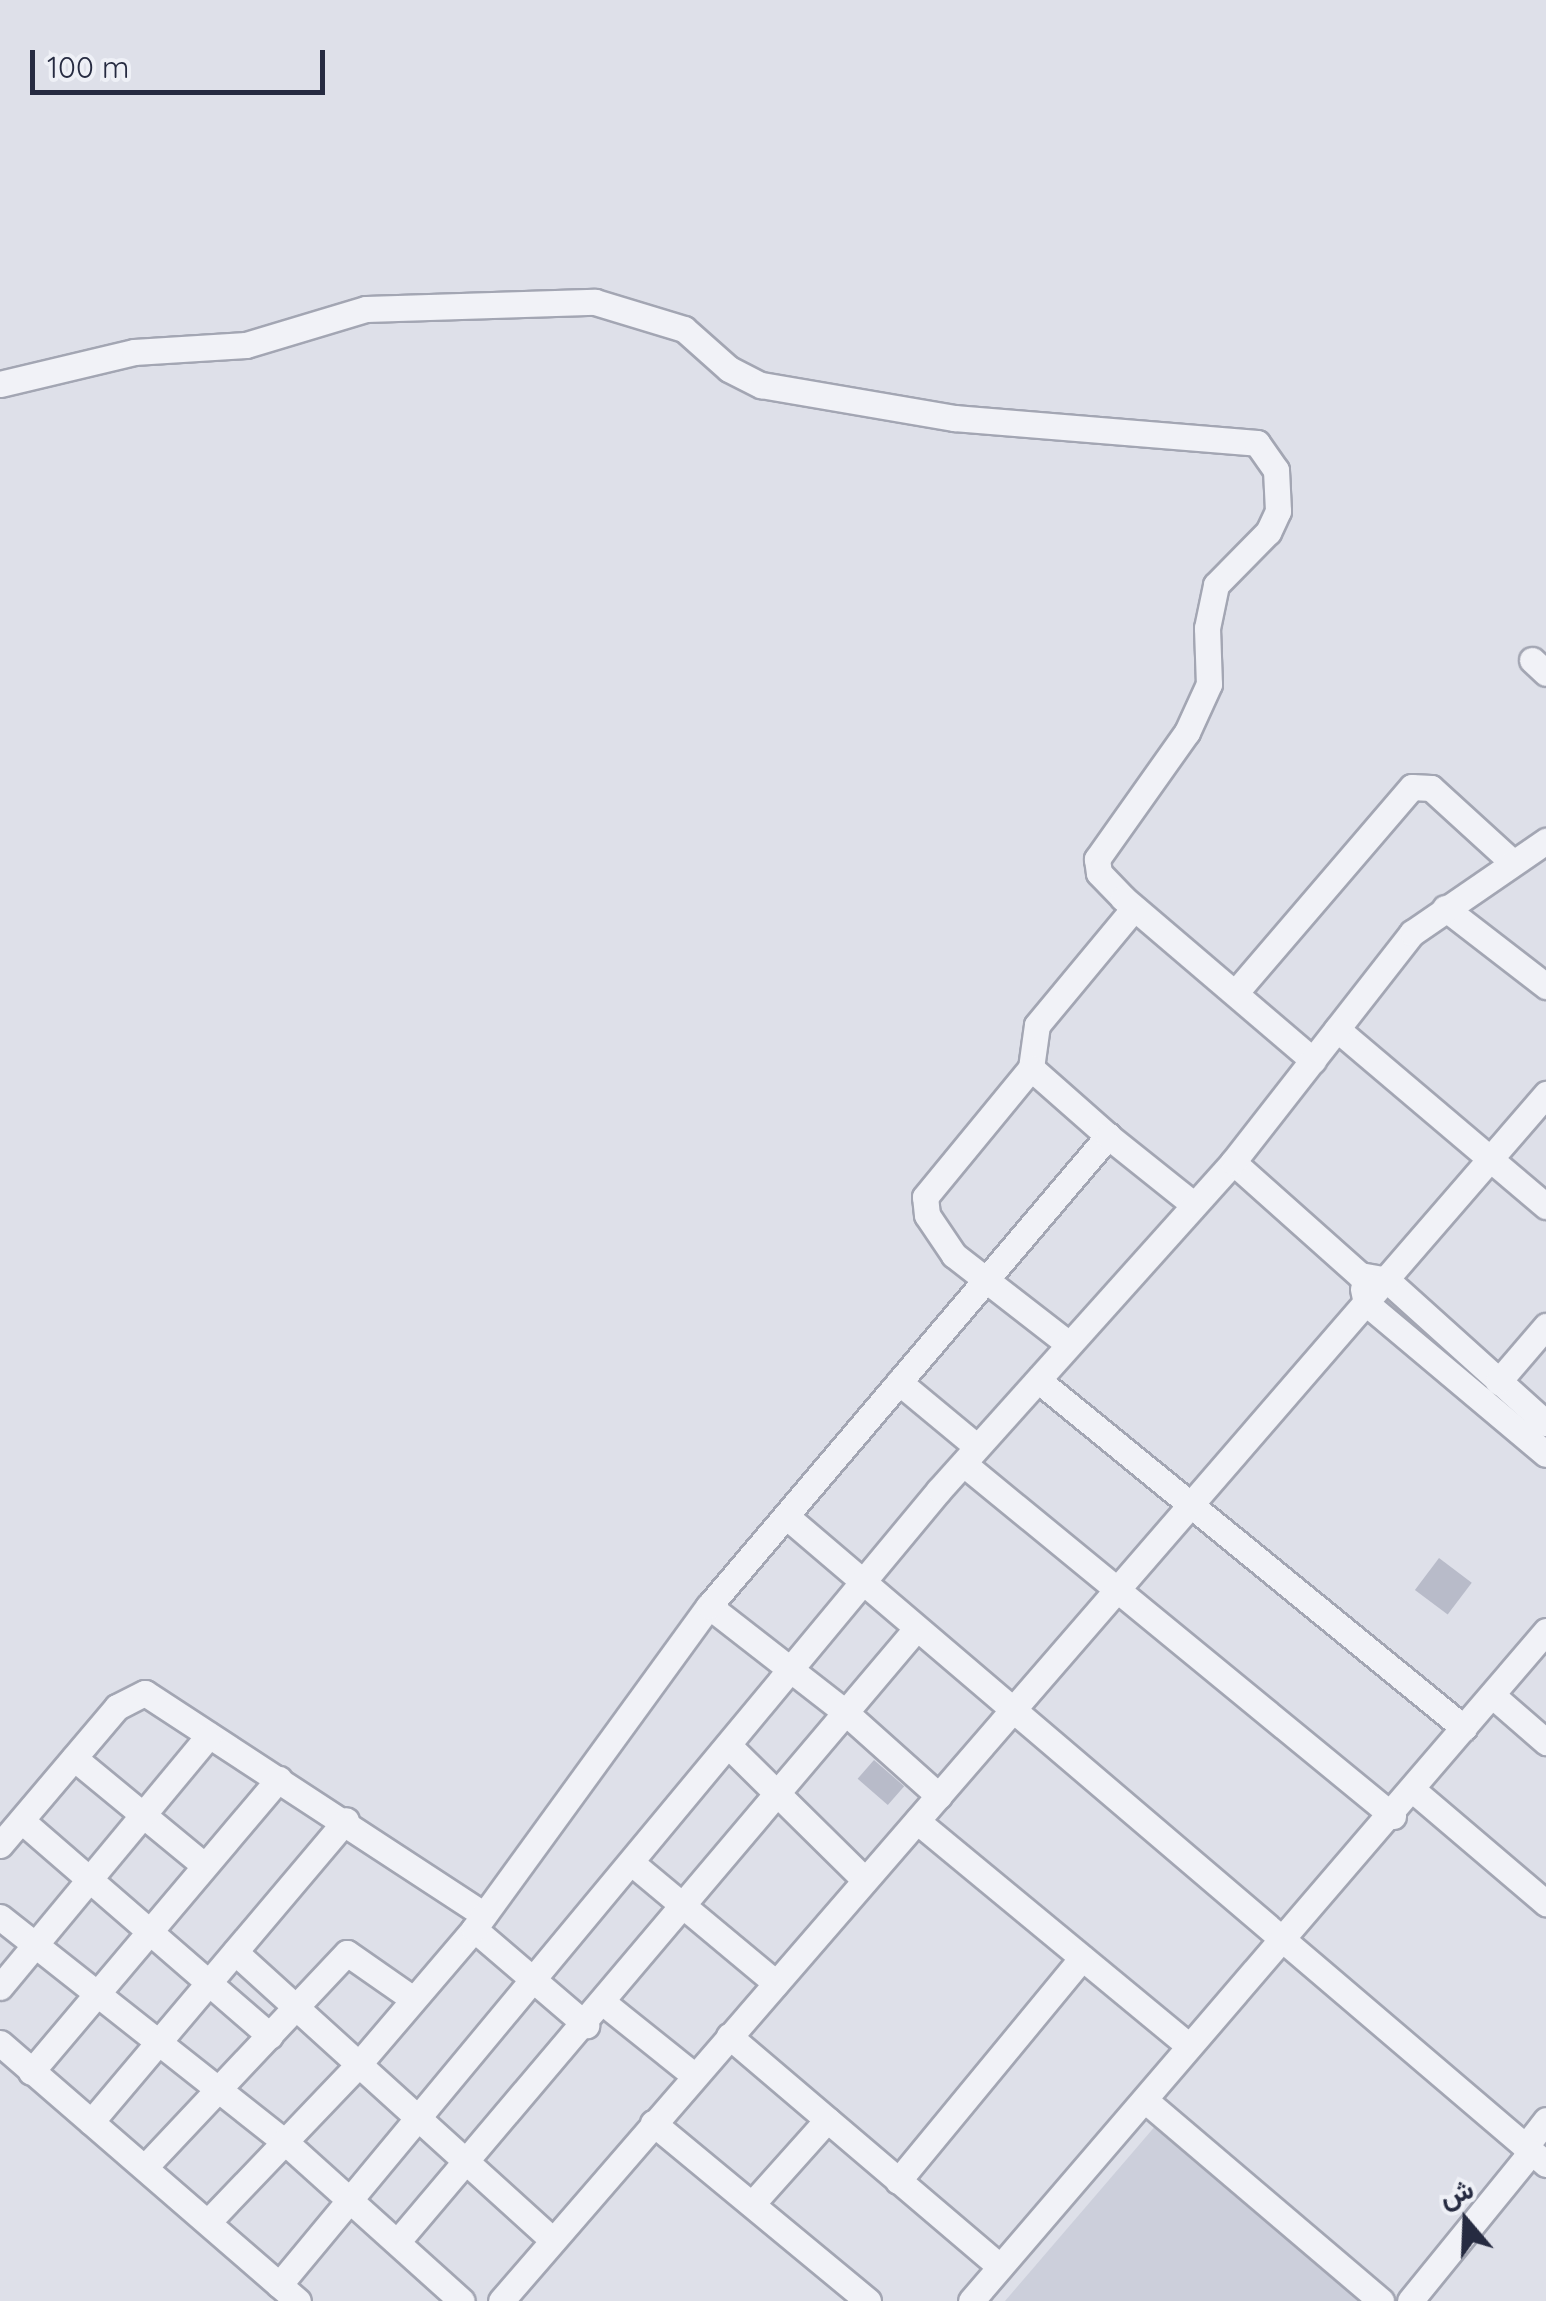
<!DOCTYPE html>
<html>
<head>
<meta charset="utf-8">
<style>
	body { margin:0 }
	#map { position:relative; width:1546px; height:2301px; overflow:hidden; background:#dee0e9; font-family:Quicksand,Vazirmatn,sans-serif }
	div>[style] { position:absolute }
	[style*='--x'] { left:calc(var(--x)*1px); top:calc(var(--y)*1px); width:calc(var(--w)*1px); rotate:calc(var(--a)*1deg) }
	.built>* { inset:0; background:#cccfdb }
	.building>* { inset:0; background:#b8bbc9; transform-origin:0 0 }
	.roads { filter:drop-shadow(2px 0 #a3a6b3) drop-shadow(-2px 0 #a3a6b3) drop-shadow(0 2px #a3a6b3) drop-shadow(0 -2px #a3a6b3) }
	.minor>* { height:25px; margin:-12.5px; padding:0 12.5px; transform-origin:12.5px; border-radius:12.5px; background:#f1f2f7 }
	span { translate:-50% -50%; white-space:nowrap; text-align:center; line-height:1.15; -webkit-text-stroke:9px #eef0f6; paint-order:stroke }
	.north { position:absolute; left:1416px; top:2171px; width:100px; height:100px; -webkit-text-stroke:8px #eef0f6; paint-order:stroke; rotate:341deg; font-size:28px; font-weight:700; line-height:40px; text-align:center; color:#262b41 }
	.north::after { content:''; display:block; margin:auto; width:35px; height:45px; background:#262b41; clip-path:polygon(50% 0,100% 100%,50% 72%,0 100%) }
	.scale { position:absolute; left:30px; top:50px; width:295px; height:45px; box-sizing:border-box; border:5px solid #262b41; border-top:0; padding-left:12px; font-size:30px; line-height:35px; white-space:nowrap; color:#262b41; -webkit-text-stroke:8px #eef0f6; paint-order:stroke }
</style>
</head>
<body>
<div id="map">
	<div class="built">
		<div style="clip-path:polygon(1163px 2117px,1377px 2301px,1005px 2301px)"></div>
	</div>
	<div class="building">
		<div style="left:1439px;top:1558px;width:41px;height:40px;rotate:37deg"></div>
		<div style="left:874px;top:1760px;width:40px;height:25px;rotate:41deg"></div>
	</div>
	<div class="roads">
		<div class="minor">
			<div style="--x:0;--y:384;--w:138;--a:-13.4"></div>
			<div style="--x:134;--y:352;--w:112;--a:-3.6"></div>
			<div style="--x:246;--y:345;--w:125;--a:-16.7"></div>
			<div style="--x:366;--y:309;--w:229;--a:-1.8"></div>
			<div style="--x:595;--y:302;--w:93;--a:16.9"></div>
			<div style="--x:684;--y:329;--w:60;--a:41.6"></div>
			<div style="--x:729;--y:369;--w:36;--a:27"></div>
			<div style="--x:761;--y:385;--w:196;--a:9.7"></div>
			<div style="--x:954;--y:418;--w:304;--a:4.7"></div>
			<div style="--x:1257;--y:443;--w:33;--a:55"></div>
			<div style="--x:1276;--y:470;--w:41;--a:87.2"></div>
			<div style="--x:1278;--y:511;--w:23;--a:115"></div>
			<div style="--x:1268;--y:532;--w:74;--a:134.5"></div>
			<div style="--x:1216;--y:585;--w:44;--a:101.8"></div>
			<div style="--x:1207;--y:628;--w:56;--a:88"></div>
			<div style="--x:1209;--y:684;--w:53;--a:114.6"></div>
			<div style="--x:1187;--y:732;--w:156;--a:125.3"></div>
			<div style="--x:1097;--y:859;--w:14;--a:82"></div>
			<div style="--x:1099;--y:873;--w:35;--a:46"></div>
			<div style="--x:1123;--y:898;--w:250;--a:40.5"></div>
			<div style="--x:1532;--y:660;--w:19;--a:43"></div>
			<div style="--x:1445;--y:908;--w:128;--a:37.7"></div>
			<div style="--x:1236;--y:992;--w:270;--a:-49.4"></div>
			<div style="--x:1412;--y:787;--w:19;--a:3"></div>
			<div style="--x:1431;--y:788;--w:108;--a:42.4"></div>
			<div style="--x:1337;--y:1029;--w:274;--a:40.3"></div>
			<div style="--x:1031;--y:1068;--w:43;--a:-82.1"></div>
			<div style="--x:1037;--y:1025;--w:152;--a:-50.3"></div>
			<div style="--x:1233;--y:1162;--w:170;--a:41.7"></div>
			<div style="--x:1360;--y:1275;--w:27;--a:10"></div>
			<div style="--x:1387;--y:1280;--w:214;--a:42"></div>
			<div style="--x:1363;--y:1289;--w:14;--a:78"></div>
			<div style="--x:1366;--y:1303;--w:235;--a:40"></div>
			<div style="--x:1066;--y:1342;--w:142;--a:-142.2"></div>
			<div style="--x:954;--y:1255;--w:48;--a:-124"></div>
			<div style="--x:927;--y:1215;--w:18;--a:-96"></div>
			<div style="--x:925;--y:1197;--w:167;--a:-50.6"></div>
			<div style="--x:1031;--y:1068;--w:103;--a:41.4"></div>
			<div style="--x:1038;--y:1380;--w:550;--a:39.25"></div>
			<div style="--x:899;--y:1382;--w:100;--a:39.7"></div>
			<div style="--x:1498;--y:1382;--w:74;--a:-49.4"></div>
			<div style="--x:964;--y:1464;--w:555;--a:39.37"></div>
			<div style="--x:786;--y:1516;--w:999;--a:40.45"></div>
			<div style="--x:709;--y:1606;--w:172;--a:37.9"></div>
			<div style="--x:845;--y:1712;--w:126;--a:41.8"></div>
			<div style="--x:1492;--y:1695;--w:72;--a:41"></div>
			<div style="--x:731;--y:1748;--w:188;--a:44.6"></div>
			<div style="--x:74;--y:1758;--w:168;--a:39.5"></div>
			<div style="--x:1413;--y:1790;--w:175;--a:40.4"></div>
			<div style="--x:22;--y:1821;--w:328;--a:40.9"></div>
			<div style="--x:917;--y:1821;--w:353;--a:39.6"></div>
			<div style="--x:0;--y:1845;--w:181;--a:-49.7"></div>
			<div style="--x:117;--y:1707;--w:31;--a:-27"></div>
			<div style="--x:145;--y:1693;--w:405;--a:33.2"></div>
			<div style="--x:633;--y:1864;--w:186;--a:39.8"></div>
			<div style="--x:0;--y:1917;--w:362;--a:38.3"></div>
			<div style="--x:284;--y:2141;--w:239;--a:42"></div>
			<div style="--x:474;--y:1929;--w:148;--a:40.6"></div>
			<div style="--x:235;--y:1952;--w:429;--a:42.2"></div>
			<div style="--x:0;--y:1987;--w:327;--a:-50.3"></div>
			<div style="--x:605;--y:2004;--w:115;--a:38.7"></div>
			<div style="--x:729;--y:2036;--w:356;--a:40.4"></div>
			<div style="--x:0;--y:2043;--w:394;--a:40.9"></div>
			<div style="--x:31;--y:2072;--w:384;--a:-49.8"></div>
			<div style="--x:1145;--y:2100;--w:310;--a:40.4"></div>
			<div style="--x:91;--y:2122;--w:395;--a:-49.8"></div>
			<div style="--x:653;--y:2123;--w:279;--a:39.6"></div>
			<div style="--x:1525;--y:2147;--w:34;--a:-52"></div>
			<div style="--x:145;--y:2167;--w:294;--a:-46.7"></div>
			<div style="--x:347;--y:1953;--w:80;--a:34.9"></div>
			<div style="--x:898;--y:2181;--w:289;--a:-50.5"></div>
			<div style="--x:752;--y:2204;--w:113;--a:-48.2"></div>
			<div style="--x:208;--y:2222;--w:217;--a:-46.3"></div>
			<div style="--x:358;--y:2065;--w:179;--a:-49.5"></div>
			<div style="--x:474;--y:1929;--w:399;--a:-54"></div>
			<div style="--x:709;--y:1606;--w:617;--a:-49.67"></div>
			<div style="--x:1108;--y:1136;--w:110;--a:38.7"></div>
			<div style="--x:398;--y:2241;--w:802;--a:-49.76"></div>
			<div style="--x:279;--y:2285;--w:1033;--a:-50.3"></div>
			<div style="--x:939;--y:1490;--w:440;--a:-48.1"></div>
			<div style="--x:1233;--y:1162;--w:291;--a:-52"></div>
			<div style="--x:1412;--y:933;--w:163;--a:-34.5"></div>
			<div style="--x:501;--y:2301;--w:1597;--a:-49.11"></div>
			<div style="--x:971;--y:2301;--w:883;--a:-49.36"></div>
			<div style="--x:1410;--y:2301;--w:192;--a:-50.9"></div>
		</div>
	</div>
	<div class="north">ش</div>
	<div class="scale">100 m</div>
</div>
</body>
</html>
